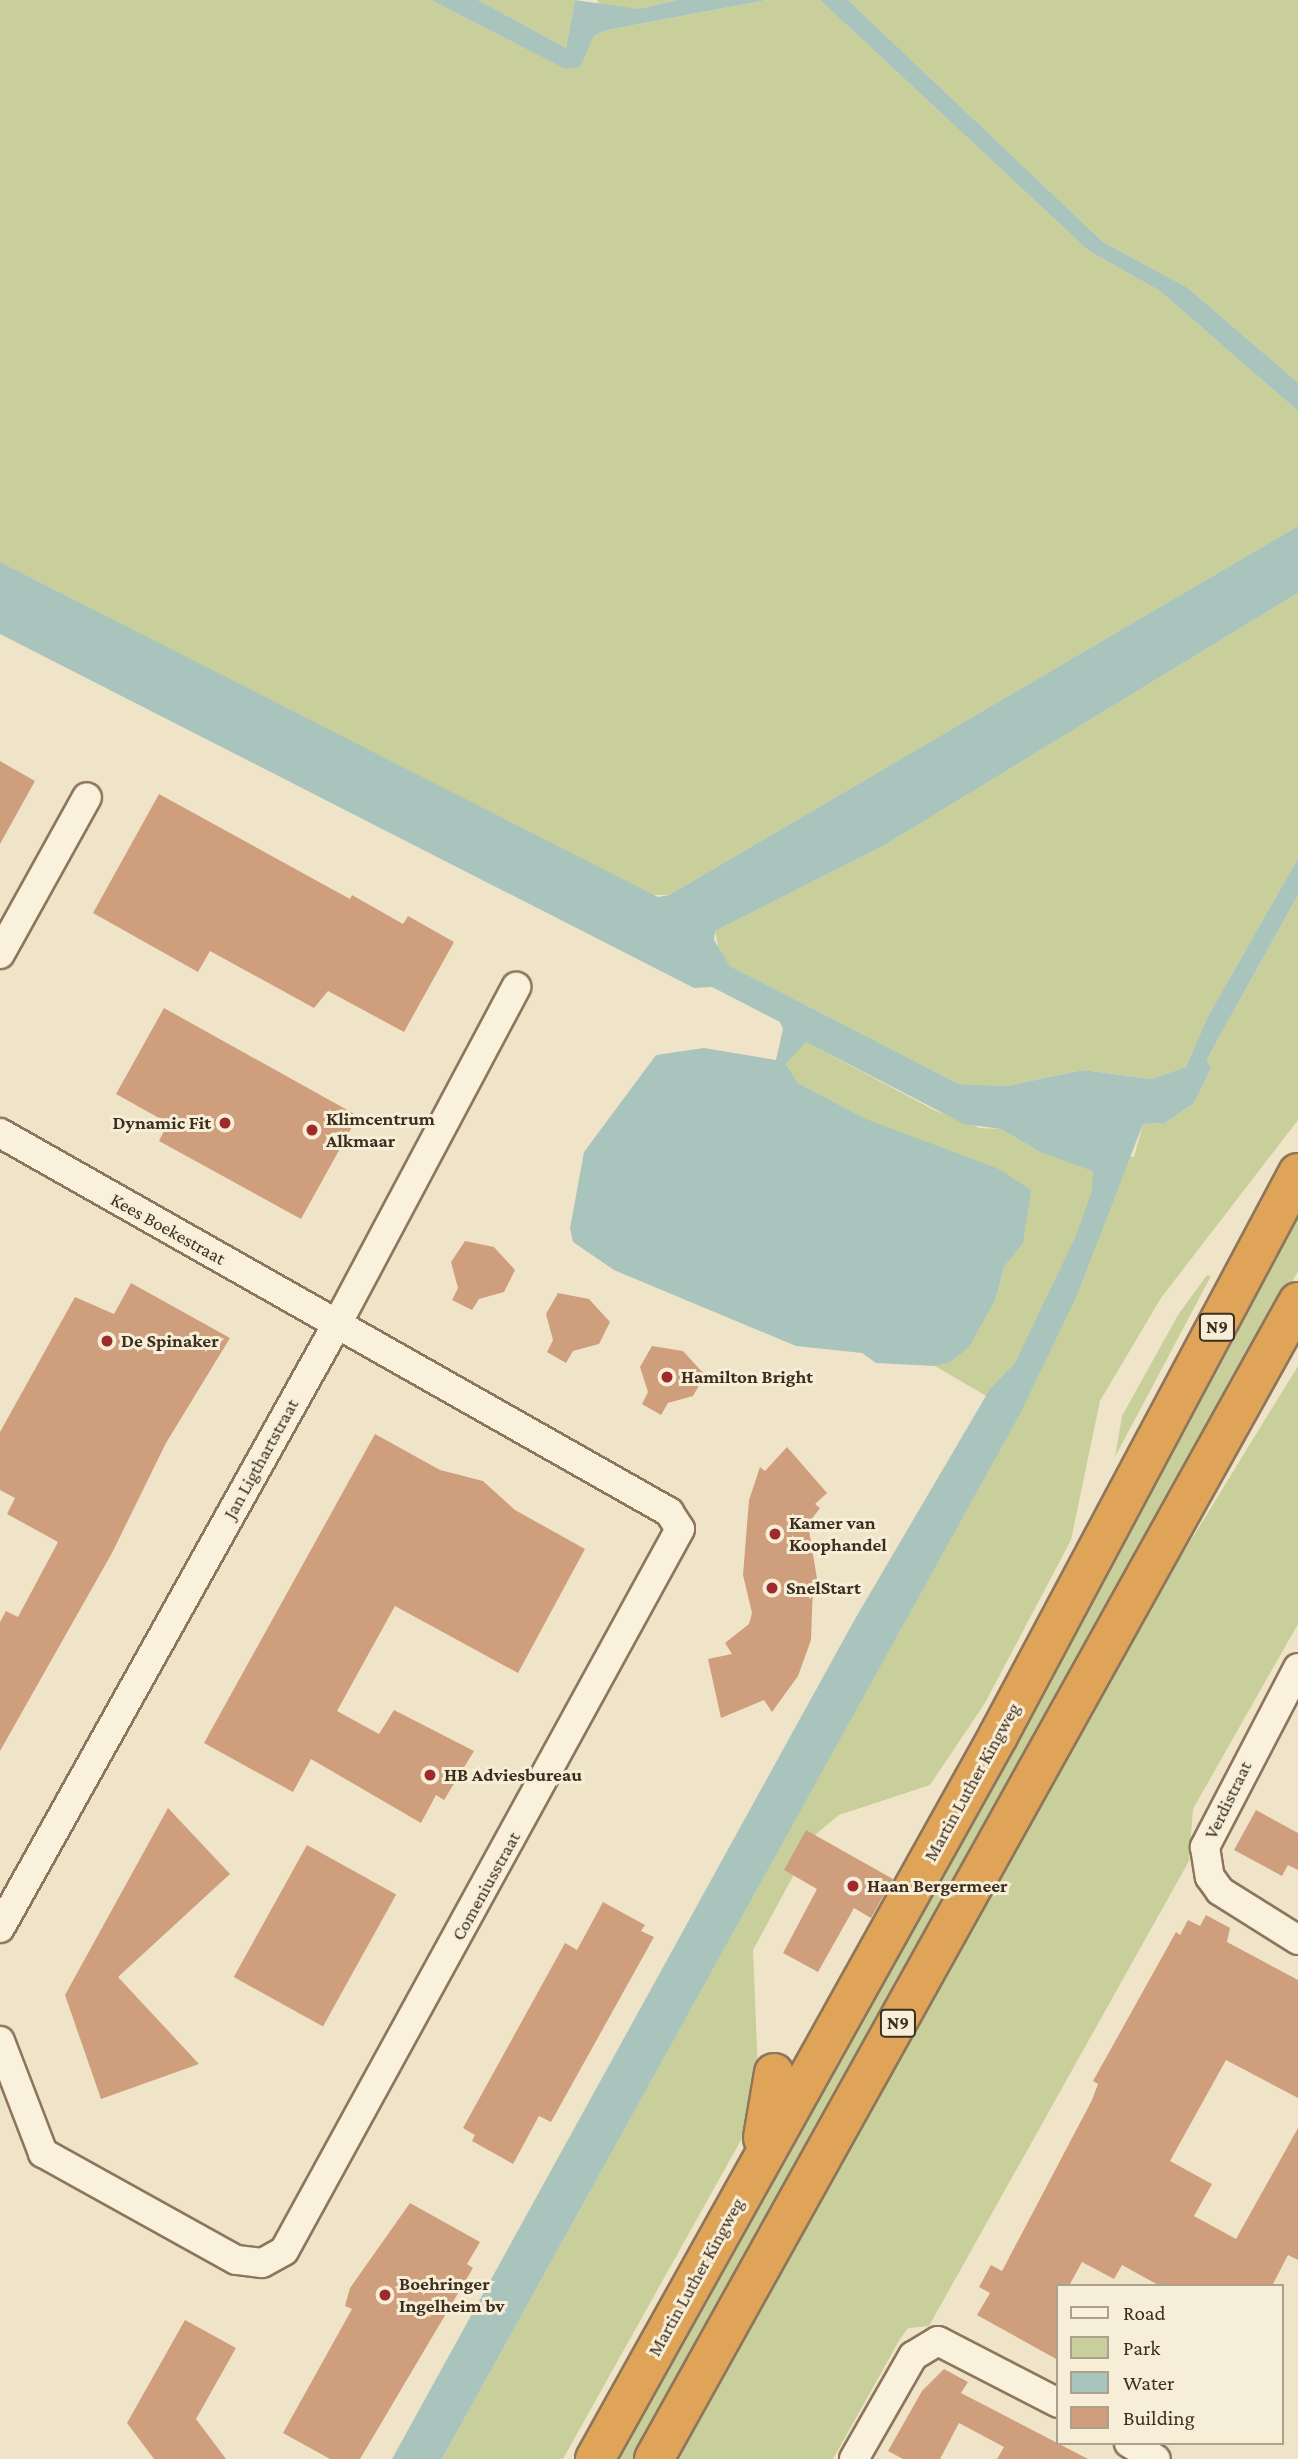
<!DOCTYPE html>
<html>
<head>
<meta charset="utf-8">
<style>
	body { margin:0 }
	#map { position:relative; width:1298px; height:2459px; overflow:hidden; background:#f0e4c8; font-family:"Crimson Pro",serif }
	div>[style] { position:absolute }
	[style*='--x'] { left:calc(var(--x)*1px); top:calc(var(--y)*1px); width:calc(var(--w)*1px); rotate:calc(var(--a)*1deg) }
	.green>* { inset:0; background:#c9cf9b }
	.water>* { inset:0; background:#a9c4bc }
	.building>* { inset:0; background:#cf9f7d; transform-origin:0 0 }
	.roads { filter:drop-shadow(2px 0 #8d765c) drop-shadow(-2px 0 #8d765c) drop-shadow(0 2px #8d765c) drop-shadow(0 -2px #8d765c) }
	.minor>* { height:28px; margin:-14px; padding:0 14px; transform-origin:14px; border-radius:14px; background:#faf1dc }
	.highway>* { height:38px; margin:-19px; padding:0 19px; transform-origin:19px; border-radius:19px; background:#e0a458 }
	.dots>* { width:19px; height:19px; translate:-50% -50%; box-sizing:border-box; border:4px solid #f7eed8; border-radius:50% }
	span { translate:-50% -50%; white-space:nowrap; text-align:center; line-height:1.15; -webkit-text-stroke:6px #f7eed8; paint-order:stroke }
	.shield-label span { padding:2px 5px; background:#f7eed8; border:2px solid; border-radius:5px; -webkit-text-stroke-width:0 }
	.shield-label { font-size:18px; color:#3d2e20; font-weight:700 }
	.poi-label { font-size:19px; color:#3d2e20; font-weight:700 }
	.left { translate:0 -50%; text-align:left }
	.right { translate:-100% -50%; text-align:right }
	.street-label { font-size:19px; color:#3d2e20 }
	.legend { position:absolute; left:1056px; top:2284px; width:228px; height:161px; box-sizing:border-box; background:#f7eed8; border:2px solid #ada18e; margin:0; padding:9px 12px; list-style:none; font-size:21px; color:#3d2e20 }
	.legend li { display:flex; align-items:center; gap:14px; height:35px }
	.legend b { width:35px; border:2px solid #ada18e }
</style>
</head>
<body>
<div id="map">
	<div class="green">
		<div style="clip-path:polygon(0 0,431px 0,565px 69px,580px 66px,594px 36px,607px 30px,767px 0,820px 0,1089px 251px,1160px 291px,1298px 411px,1298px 526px,669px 895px,650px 895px,0 562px)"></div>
		<div style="clip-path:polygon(478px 0,575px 0,566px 48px)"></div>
		<div style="clip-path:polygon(597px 0,678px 0,638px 9px,601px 7px)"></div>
		<div style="clip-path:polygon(848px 0,1298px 0,1298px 383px,1188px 288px,1103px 242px)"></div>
		<div style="clip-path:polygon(1298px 593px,1298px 858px,1207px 1018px,1186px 1067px,1151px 1079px,1083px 1070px,1007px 1086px,959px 1084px,730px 966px,719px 950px,715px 931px,883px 846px)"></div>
		<div style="clip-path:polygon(1298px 895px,1298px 1120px,1161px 1298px,1100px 1401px,1071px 1540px,985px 1703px,930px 1785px,839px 1815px,816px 1834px,753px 1950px,758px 2072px,750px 2124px,563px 2459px,442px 2459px,1019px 1415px,935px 1366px,949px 1363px,982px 1320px,996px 1298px,1004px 1267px,1023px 1242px,866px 1119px,798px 1083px,786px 1064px,791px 1052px,806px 1042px,934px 1110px,980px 1128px,1001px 1129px,1040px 1152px,1134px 1157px,1143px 1124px,1165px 1123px,1194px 1103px,1211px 1068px,1207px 1059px)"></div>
		<div style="clip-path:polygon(1298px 1201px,1298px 1271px,637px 2459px,616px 2459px)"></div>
		<div style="clip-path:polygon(1207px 1275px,1211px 1276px,1115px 1457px,1122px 1416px,1178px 1315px)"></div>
		<div style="clip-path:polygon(1298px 1366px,1298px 1624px,1193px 1809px,1189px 1861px,929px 2326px,908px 2328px,900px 2339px,833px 2459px,673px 2459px,1132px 1636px)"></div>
	</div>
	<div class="water">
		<div style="clip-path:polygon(431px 0,478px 0,566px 48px,575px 0,638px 9px,678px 0,767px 0,607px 30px,594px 36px,580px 67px,565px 69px)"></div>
		<div style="clip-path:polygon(820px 0,848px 0,1103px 242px,1188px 288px,1298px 383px,1298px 411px,1160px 291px,1089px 251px)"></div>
		<div style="clip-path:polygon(1298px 526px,1298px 593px,883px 846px,715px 931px,714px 940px,730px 966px,959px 1084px,1007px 1086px,1083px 1070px,1151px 1079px,1186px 1067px,1207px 1018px,1298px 858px,1298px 895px,1207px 1059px,1211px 1068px,1194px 1103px,1165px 1123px,1143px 1124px,1077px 1295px,1020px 1414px,442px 2459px,392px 2459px,855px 1619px,990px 1389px,1015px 1363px,1075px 1238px,1092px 1191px,1093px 1171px,1040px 1152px,1001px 1129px,964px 1124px,806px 1042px,786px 1064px,798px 1083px,866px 1119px,999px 1169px,1031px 1190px,1023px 1243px,1004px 1267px,996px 1298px,969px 1347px,949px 1363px,935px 1366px,876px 1363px,862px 1353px,796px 1346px,614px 1270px,573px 1242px,570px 1228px,584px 1152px,656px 1055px,704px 1048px,776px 1060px,783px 1029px,780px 1022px,712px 987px,694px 988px,0 634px,0 562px,658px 897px,669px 895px)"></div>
	</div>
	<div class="building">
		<div style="clip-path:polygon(0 761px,35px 781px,0 844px)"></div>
		<div style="clip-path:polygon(159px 794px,350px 899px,352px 895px,403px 924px,408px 916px,454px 942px,404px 1032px,328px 991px,314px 1008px,210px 951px,198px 972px,93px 913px)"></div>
		<div style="clip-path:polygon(164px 1008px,358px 1116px,301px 1219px,159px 1141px,168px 1123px,116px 1094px)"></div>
		<div style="clip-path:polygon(465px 1241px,494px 1247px,515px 1270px,504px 1292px,479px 1299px,472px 1310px,452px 1300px,458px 1288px,451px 1262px)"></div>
		<div style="clip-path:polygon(131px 1283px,230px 1338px,166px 1443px,112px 1553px,0 1751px,0 1622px,6px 1611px,18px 1617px,58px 1542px,7px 1514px,15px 1498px,0 1490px,0 1432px,75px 1297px,114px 1314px)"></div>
		<div style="clip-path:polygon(558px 1293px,589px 1299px,610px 1322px,599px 1344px,573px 1351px,566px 1363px,547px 1352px,553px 1340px,546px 1314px)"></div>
		<div style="clip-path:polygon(652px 1346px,683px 1351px,705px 1375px,693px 1396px,668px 1403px,661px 1415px,642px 1404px,648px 1392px,640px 1367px)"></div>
		<div style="clip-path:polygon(375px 1434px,440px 1470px,483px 1481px,515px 1510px,585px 1549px,518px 1673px,395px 1606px,337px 1711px,379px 1734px,394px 1710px,474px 1751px,444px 1800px,436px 1795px,421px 1823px,311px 1759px,293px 1792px,204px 1743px)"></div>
		<div style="clip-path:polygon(787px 1447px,827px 1493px,815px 1504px,820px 1508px,808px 1524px,818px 1585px,813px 1586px,811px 1640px,798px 1676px,772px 1712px,764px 1700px,721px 1718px,708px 1659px,732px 1654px,725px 1643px,749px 1624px,752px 1613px,743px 1575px,749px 1500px,760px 1467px,765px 1471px)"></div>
		<div style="clip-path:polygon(168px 1808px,230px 1874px,118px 1977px,199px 2064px,101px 2099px,65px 1995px)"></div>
		<div style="clip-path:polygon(1256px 1810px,1298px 1833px,1298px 1870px,1288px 1865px,1282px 1876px,1234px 1850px)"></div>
		<div style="clip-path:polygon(806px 1830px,893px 1879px,871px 1918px,854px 1908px,818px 1972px,783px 1953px,817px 1889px,784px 1870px)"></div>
		<div style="left:307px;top:1845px;width:102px;height:151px;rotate:29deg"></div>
		<div style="clip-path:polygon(603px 1902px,645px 1925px,641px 1931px,654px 1937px,551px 2122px,539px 2116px,513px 2164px,472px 2141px,475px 2135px,463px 2128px,565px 1943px,577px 1950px)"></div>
		<div style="clip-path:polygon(1206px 1915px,1230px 1928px,1227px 1942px,1298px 1980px,1298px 2098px,1226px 2060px,1170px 2161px,1212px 2184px,1194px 2216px,1236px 2239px,1298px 2128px,1298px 2260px,1288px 2255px,1272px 2286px,1160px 2286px,1122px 2265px,1114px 2279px,1082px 2262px,1069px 2286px,1058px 2286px,1058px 2360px,977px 2315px,990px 2293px,979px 2287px,991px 2265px,1002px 2271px,1092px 2100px,1098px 2084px,1093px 2081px,1176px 1932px,1180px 1935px,1188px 1920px,1200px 1926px)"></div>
		<div style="clip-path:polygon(410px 2203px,480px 2242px,467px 2264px,473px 2268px,360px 2459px,330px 2459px,283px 2433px,352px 2309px,345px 2306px,350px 2288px)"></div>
		<div style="clip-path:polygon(185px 2320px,236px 2348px,196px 2419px,226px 2459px,154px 2459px,127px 2423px)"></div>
		<div style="clip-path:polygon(944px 2369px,968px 2382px,961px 2393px,1088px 2459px,997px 2459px,1004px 2447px,959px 2423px,940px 2459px,903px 2459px,888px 2451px,922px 2391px)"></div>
	</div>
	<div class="roads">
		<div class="minor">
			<div style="--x:0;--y:954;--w:179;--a:-61"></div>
			<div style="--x:0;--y:1133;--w:769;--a:29.53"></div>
			<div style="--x:669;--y:1512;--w:20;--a:57"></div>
			<div style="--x:680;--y:1529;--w:823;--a:118.74"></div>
			<div style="--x:284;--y:2251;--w:25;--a:151"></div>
			<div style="--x:262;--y:2263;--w:26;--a:-173"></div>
			<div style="--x:236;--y:2260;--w:221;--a:-151"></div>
			<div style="--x:43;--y:2153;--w:120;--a:-111"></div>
			<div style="--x:1298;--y:1668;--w:202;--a:117.5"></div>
			<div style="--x:1205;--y:1847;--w:30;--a:81"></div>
			<div style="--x:1210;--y:1877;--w:17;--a:54"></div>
			<div style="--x:1220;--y:1891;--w:92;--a:32.1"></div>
			<div style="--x:0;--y:1928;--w:692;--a:-60.84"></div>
			<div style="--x:337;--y:1324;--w:382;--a:-62"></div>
			<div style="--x:1129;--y:2443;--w:31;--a:31"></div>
			<div style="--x:854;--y:2459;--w:119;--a:-60.2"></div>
			<div style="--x:913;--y:2356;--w:29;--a:-31"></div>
			<div style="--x:938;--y:2341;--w:135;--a:27.3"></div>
		</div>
		<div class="highway">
			<div style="--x:763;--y:2138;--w:66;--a:-80.4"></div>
			<div style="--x:595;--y:2459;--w:828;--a:-60.86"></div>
			<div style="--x:998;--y:1736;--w:638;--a:-61.95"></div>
			<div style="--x:654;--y:2459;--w:1324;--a:-60.9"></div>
		</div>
	</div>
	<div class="dots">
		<div style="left:225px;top:1123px;background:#9e2a2b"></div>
		<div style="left:312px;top:1130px;background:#9e2a2b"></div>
		<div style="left:107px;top:1341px;background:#9e2a2b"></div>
		<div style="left:667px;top:1377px;background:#9e2a2b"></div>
		<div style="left:775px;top:1534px;background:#9e2a2b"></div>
		<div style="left:772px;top:1588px;background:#9e2a2b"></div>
		<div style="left:430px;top:1775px;background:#9e2a2b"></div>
		<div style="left:853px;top:1886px;background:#9e2a2b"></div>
		<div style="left:385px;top:2295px;background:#9e2a2b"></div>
	</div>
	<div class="shield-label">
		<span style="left:1217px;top:1327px">N9</span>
		<span style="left:898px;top:2023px">N9</span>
	</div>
	<div class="poi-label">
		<span class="left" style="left:326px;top:1130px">Klimcentrum<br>Alkmaar</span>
		<span class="right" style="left:211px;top:1123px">Dynamic Fit</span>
		<span class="left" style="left:121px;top:1341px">De Spinaker</span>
		<span class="left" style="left:681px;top:1377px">Hamilton Bright</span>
		<span class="left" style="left:789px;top:1534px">Kamer van<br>Koophandel</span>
		<span class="left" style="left:786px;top:1588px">SnelStart</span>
		<span class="left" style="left:444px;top:1775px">HB Adviesbureau</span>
		<span class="left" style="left:867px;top:1886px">Haan Bergermeer</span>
		<span class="left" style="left:399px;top:2295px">Boehringer<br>Ingelheim bv</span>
	</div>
	<div class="street-label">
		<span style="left:168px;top:1229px;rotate:29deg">Kees Boekestraat</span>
		<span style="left:261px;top:1459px;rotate:-61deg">Jan Ligthartstraat</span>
		<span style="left:972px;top:1782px;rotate:-61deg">Martin Luther Kingweg</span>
		<span style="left:1228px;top:1800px;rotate:-64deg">Verdistraat</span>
		<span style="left:486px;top:1886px;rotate:-61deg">Comeniusstraat</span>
		<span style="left:696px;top:2277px;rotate:-61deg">Martin Luther Kingweg</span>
	</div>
	<ul class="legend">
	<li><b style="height:9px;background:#faf1dc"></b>Road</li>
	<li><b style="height:19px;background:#c9cf9b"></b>Park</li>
	<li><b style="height:19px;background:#a9c4bc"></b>Water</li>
	<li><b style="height:19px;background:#cf9f7d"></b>Building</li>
	</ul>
</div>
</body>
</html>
